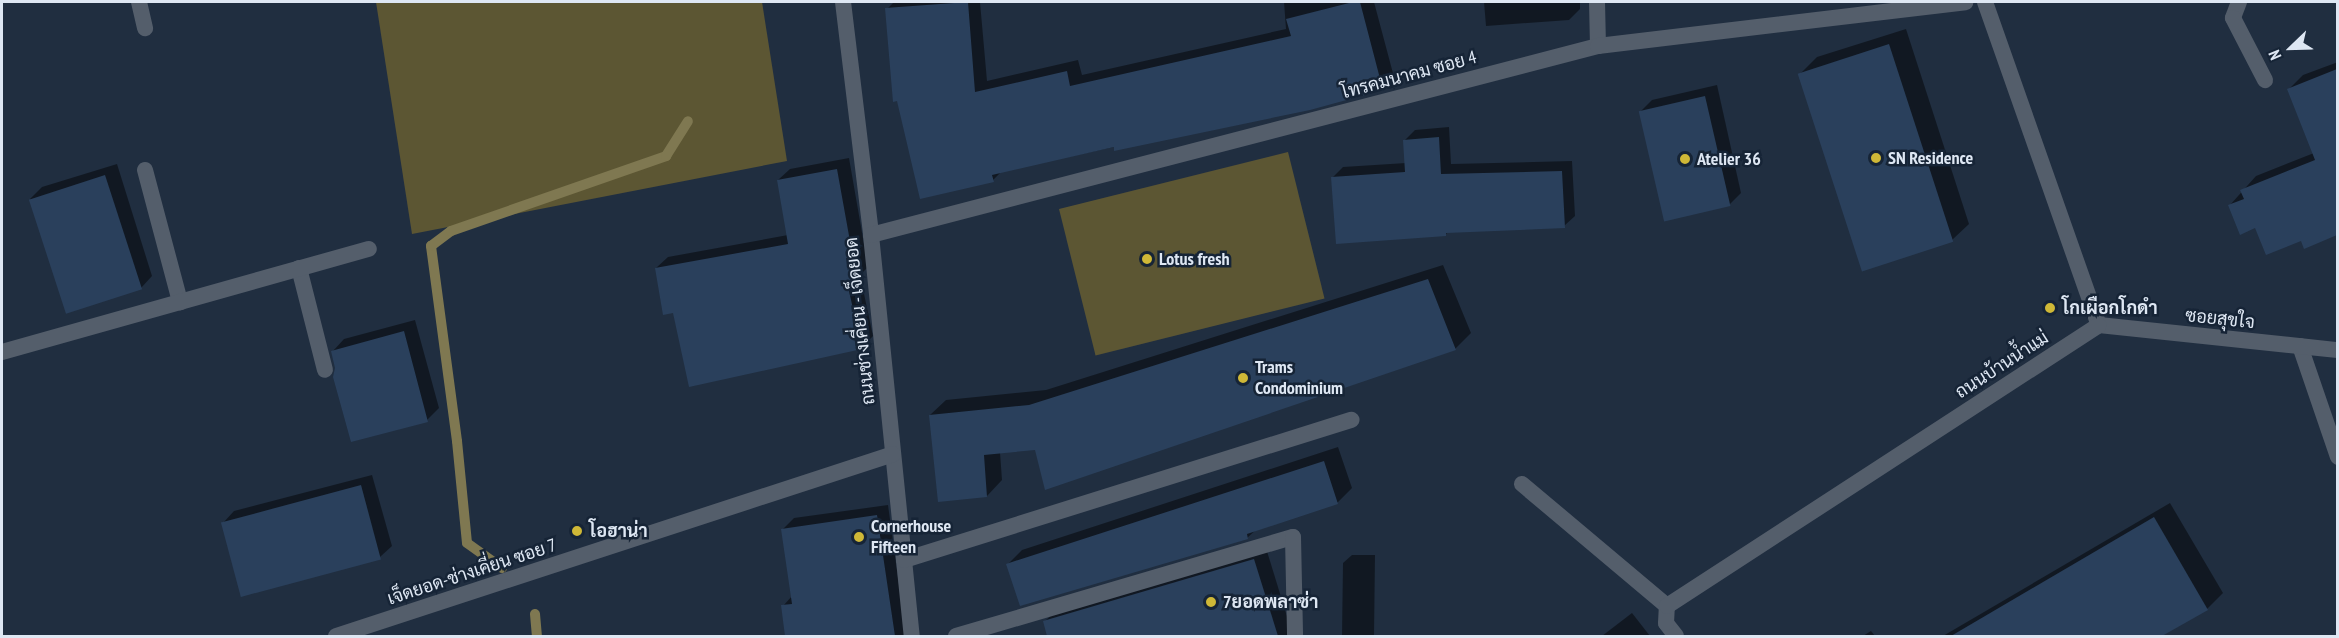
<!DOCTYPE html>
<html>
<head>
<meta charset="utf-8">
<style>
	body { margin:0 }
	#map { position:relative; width:2339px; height:638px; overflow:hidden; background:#202e40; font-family:"PT Sans Narrow",Sarabun,sans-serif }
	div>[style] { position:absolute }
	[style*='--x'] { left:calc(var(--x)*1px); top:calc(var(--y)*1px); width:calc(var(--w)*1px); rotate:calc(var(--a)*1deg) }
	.green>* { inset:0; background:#5c5633; transform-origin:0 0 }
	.shadow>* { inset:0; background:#0007 }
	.stream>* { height:10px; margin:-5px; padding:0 5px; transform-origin:5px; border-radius:5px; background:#7f7851 }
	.building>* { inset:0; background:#2a405c; transform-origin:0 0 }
	.service>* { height:16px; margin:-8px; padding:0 8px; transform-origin:8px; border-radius:8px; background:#545e6b }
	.minor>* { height:16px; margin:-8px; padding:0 8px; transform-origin:8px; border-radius:8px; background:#545e6b }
	.dots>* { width:16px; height:16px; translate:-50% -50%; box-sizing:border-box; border:3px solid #162436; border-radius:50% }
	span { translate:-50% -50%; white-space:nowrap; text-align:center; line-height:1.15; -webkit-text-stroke:5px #162436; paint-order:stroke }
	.street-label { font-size:18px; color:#dee7f3 }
	.poi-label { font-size:18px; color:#dee7f3; font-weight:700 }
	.left { translate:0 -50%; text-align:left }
	.frame { position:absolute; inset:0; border:3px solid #dee7f3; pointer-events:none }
	.north { position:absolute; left:2261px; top:18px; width:60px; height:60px; -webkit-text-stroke:4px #162436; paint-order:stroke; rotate:247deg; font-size:16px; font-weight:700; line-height:24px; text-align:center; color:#dee7f3 }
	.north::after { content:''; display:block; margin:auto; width:21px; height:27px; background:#dee7f3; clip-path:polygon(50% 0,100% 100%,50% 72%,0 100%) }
</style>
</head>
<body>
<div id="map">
	<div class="green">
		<div style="clip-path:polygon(376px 2px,762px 2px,787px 161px,412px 234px)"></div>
		<div style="left:1288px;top:152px;width:151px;height:236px;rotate:76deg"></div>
	</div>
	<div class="shadow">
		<div style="clip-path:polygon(894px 2px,980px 2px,987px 81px,1078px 60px,1082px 75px,1286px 29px,1284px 2px,1374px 2px,1394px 77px,1383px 89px,1002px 171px,993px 180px,887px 9px)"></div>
		<div style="clip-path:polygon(1484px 2px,1580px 2px,1580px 9px,1569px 20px,1486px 26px)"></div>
		<div style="clip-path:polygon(1906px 29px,1969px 224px,1952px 240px,1800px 74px,1817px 57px)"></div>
		<div style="clip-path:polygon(2338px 62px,2338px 234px,2305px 247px,2301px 239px,2256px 226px,2230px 205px,2256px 176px,2314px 153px,2289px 89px,2303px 75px)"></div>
		<div style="clip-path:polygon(1717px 85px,1741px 193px,1729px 205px,1641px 111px,1652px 100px)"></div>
		<div style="clip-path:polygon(1449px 127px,1451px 164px,1572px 161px,1575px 216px,1564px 226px,1449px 231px,1445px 235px,1332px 178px,1343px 167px,1406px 163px,1405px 140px,1415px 130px)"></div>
		<div style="clip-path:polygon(849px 158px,868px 267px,860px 275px,873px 336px,861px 348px,674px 311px,656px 268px,668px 257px,788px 235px,778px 180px,790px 169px)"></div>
		<div style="clip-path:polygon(117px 164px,152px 276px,141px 288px,30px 199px,42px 187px)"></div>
		<div style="clip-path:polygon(1443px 265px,1471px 333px,1455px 349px,1036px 449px,1000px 452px,1002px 480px,987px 496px,930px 415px,946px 400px,1046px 390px)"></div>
		<div style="clip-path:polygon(415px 320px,439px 408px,427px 420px,337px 368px,333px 351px,344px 339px)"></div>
		<div style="clip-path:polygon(1338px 447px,1352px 488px,1338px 502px,1257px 529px,1247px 538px,1008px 564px,1022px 550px)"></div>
		<div style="clip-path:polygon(372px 475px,392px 546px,380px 557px,223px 523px,234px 511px)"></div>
		<div style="clip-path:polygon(2170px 503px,2223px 593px,2207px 609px,2159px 636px,1943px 636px)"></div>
		<div style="clip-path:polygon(888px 505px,906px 636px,786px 636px,783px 606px,792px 596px,783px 529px,794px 518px)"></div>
		<div style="clip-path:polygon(1266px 548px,1293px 636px,1049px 636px,1044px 622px,1057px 610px)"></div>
		<div style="clip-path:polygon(1352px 555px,1375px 555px,1374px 636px,1342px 636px,1343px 563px)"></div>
		<div style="clip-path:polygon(1632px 613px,1650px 636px,1602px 636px)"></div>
		<div style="clip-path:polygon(1871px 631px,1875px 636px,1863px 636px)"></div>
	</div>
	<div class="stream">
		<div style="--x:502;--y:568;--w:43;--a:-144.5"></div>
		<div style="--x:467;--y:543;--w:102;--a:-95.6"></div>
		<div style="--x:457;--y:441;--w:197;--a:-97.6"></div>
		<div style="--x:431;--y:246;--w:25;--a:-37"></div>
		<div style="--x:451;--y:231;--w:228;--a:-19.2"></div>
		<div style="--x:666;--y:156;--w:41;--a:-57.8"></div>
		<div style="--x:535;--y:614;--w:22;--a:85"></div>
	</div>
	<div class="building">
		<div style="clip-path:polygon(968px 2px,975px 92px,1067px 71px,1070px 86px,1291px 36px,1286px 19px,1353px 2px,1360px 2px,1383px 90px,1310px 110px,1114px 151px,1114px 147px,992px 175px,994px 182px,920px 199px,897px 101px,893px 102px,885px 8px)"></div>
		<div style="left:1889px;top:44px;width:208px;height:96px;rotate:72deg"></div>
		<div style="clip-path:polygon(2337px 69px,2337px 235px,2304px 249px,2301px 241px,2266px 255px,2255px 228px,2240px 235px,2228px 205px,2244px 199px,2240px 190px,2315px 160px,2287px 89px)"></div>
		<div style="left:1705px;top:96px;width:113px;height:68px;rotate:77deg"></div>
		<div style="clip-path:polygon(1439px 137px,1441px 174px,1562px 171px,1565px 228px,1446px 233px,1446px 236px,1336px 244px,1331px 177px,1405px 172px,1403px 140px)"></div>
		<div style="clip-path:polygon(837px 169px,857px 280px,847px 282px,862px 349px,689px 387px,673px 313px,663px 315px,655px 268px,788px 244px,777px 180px)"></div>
		<div style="left:105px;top:175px;width:120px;height:80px;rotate:72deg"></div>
		<div style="clip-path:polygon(1428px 279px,1456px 350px,1045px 490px,1035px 450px,984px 455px,987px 497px,938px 502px,929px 415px,1029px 405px)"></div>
		<div style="clip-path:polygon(404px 331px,428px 422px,351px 442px,333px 377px,335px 368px,331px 351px)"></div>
		<div style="clip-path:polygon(1324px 461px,1338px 504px,1247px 534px,1248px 539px,1020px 606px,1006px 564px)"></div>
		<div style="left:361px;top:485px;width:77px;height:145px;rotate:75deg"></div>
		<div style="clip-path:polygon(877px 515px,895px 636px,785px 636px,781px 605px,792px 604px,781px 529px)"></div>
		<div style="clip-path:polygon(2154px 517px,2208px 610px,2162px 636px,1951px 636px)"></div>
		<div style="clip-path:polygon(1254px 559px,1278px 636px,1047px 636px,1043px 621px)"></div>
	</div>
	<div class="service">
		<div style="--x:2239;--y:2;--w:17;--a:111"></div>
		<div style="--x:2233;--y:18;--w:70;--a:62.7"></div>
		<div style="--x:145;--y:170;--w:137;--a:75.1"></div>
		<div style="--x:299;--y:268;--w:105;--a:75.7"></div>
		<div style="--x:2300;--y:346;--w:117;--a:71.1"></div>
		<div style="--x:956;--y:636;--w:351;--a:-16.4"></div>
		<div style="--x:1293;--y:537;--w:99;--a:88.8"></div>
	</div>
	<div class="minor">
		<div style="--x:139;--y:2;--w:27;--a:77"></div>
		<div style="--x:843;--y:2;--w:235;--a:83.1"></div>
		<div style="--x:871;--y:235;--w:403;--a:84.2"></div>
		<div style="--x:1597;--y:2;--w:44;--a:88.7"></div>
		<div style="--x:1985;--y:2;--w:343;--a:70.6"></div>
		<div style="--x:871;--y:235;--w:751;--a:-14.57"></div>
		<div style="--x:1598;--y:46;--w:370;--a:-6.8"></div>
		<div style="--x:2099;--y:325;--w:240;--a:6"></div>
		<div style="--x:2;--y:352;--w:381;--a:-15.7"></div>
		<div style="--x:1522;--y:484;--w:189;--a:40.1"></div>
		<div style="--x:904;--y:560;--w:469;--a:-17.4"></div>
		<div style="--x:336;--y:636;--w:586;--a:-18.09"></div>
		<div style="--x:1676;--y:636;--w:16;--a:-128"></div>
		<div style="--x:1666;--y:623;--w:17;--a:-87"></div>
		<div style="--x:1667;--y:606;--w:515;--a:-33.04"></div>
	</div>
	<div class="dots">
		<div style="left:1876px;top:158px;background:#cfb837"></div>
		<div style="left:1685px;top:159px;background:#cfb837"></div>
		<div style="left:1147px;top:259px;background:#cfb837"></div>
		<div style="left:2050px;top:308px;background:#cfb837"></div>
		<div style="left:1243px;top:378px;background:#cfb837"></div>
		<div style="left:577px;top:531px;background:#cfb837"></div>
		<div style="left:859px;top:537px;background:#cfb837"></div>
		<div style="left:1211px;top:602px;background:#cfb837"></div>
	</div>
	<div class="street-label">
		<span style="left:1409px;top:75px;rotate:-15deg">โทรคมนาคม ซอย 4</span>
		<span style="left:2220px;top:319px;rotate:6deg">ซอยสุขใจ</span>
		<span style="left:860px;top:321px;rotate:-96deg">ถนนช่างเคี่ยน - เจ็ดยอด</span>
		<span style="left:2002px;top:365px;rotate:-33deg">ถนนบ้านน้ำแม่</span>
		<span style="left:472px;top:572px;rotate:-18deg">เจ็ดยอด-ช่างเคี่ยน ซอย 7</span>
	</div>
	<div class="poi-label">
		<span class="left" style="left:1888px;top:158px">SN Residence</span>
		<span class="left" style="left:1697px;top:159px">Atelier 36</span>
		<span class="left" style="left:1159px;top:259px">Lotus fresh</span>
		<span class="left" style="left:2062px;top:308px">โกเผือกโกดำ</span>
		<span class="left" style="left:1255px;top:378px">Trams<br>Condominium</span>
		<span class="left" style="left:871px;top:537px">Cornerhouse<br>Fifteen</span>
		<span class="left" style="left:589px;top:531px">โอฮาน่า</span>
		<span class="left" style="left:1223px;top:602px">7ยอดพลาซ่า</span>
	</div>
	<div class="frame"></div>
	<div class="north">N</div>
</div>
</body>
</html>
